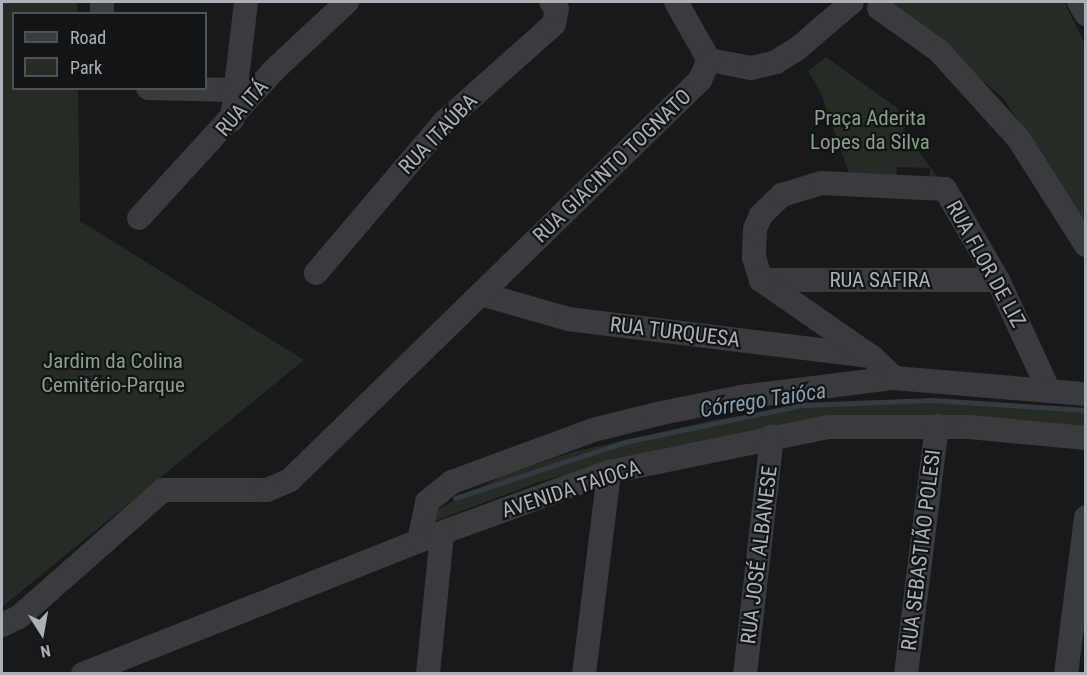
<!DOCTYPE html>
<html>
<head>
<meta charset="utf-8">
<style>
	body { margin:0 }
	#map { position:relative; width:1087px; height:675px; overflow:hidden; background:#18191a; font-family:"Roboto Condensed",sans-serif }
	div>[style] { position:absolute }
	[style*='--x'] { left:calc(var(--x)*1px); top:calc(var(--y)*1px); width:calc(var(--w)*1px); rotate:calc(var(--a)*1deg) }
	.green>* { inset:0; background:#252c25 }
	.stream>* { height:5px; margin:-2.5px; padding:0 2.5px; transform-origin:2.5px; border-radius:2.5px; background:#333c42 }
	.minor>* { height:24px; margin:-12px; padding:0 12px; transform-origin:12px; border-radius:12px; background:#3a3b3f }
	span { translate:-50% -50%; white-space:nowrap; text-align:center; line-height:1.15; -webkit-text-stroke:4.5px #131415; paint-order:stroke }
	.street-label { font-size:21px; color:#acb1b8 }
	.park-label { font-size:21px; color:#86a185 }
	.water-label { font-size:22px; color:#87a0af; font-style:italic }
	.frame { position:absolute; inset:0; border:3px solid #acb1b8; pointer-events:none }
	.legend { position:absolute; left:12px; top:12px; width:195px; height:78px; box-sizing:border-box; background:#131415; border:2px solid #505356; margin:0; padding:8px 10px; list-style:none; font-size:18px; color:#acb1b8 }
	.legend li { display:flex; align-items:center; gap:12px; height:30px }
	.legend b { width:30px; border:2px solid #505356 }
	.north { position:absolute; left:12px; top:603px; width:60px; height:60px; -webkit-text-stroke:4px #131415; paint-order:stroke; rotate:169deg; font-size:16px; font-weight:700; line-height:24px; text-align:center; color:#acb1b8 }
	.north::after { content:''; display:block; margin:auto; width:21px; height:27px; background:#acb1b8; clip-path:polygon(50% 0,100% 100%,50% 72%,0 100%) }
</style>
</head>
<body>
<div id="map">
	<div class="green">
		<div style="clip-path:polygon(2px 2px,77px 2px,77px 13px,14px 14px,14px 88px,78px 89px,80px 221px,304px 360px,2px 607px)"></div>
		<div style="clip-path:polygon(890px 2px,1064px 2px,1085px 43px,1085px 221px,1003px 98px)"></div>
		<div style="clip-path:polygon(826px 57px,896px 107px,909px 124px,903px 129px,938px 178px,930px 181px,930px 168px,897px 167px,896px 179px,850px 176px,820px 91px,808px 71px)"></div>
		<div style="clip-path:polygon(951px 400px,1085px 412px,1085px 429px,1020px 422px,666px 448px,539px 482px,435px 521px,431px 513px,504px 475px,573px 452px,719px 419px,857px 401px)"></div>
	</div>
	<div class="stream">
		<div style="--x:455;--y:498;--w:179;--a:-18.2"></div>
		<div style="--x:625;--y:442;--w:181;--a:-11.8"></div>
		<div style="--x:802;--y:405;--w:130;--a:-2.2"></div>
		<div style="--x:932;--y:400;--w:154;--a:3.7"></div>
	</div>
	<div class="minor">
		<div style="--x:102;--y:2;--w:12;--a:90"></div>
		<div style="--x:676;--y:2;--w:67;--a:60.4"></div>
		<div style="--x:1079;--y:2;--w:14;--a:60"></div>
		<div style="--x:879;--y:8;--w:74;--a:35.6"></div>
		<div style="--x:939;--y:51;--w:118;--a:47.8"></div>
		<div style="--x:1018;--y:138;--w:127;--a:57.6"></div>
		<div style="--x:709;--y:60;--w:43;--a:10.8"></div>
		<div style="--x:751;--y:68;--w:26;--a:-13"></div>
		<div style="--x:776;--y:62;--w:25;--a:-32"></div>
		<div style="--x:797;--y:49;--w:72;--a:-40.5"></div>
		<div style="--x:148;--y:88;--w:85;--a:1.3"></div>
		<div style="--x:232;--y:120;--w:119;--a:-83.2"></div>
		<div style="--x:139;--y:218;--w:200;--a:-47.6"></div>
		<div style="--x:274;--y:70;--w:100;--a:-43"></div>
		<div style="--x:316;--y:273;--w:198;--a:-49.7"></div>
		<div style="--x:444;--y:122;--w:147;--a:-41.7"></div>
		<div style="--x:554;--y:24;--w:15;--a:-79"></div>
		<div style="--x:557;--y:9;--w:9;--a:-131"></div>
		<div style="--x:761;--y:280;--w:237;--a:0"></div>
		<div style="--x:481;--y:294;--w:91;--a:16"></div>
		<div style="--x:568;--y:319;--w:303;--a:7"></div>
		<div style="--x:894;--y:378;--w:30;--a:-136"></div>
		<div style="--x:872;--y:357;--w:135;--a:-145.3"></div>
		<div style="--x:761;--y:280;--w:24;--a:-107"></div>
		<div style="--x:754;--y:257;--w:28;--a:-88"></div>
		<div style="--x:755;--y:229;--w:15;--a:-67"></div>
		<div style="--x:761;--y:215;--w:29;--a:-44"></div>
		<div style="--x:782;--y:195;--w:41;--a:-17.1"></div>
		<div style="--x:821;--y:183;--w:124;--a:2.8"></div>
		<div style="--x:945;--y:189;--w:105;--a:59.8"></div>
		<div style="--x:998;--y:280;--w:122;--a:65.3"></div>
		<div style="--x:419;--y:541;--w:40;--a:-78"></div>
		<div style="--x:427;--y:502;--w:32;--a:-39"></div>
		<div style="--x:452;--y:482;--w:150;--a:-20.2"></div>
		<div style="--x:593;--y:430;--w:66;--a:-14"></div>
		<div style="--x:657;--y:414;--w:86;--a:-11.4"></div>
		<div style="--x:741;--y:397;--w:154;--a:-7.1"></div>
		<div style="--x:894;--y:378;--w:193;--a:4.8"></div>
		<div style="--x:2;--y:625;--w:19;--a:-25"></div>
		<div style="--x:19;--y:617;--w:192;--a:-41.4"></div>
		<div style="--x:163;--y:490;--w:104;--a:0"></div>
		<div style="--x:267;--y:490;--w:25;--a:-23"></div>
		<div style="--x:290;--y:480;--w:573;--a:-44.29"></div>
		<div style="--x:700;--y:80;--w:22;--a:-66"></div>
		<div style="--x:83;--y:674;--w:361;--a:-21.6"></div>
		<div style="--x:419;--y:541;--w:202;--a:-20"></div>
		<div style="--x:609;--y:472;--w:225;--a:-11.6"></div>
		<div style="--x:829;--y:427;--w:140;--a:0"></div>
		<div style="--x:969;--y:427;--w:118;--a:5.4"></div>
		<div style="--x:428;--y:674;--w:142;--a:-84.3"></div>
		<div style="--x:584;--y:674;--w:204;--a:-82.9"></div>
		<div style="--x:745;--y:674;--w:239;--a:-83.5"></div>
		<div style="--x:906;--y:674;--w:250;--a:-82.9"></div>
		<div style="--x:1066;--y:674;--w:158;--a:-82.7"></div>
	</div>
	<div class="street-label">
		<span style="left:242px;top:108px;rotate:-49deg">RUA ITÁ</span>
		<span style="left:438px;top:134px;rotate:-46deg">RUA ITAÚBA</span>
		<span style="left:612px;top:166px;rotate:-44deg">RUA GIACINTO TOGNATO</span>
		<span style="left:986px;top:264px;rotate:61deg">RUA FLOR DE LIZ</span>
		<span style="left:880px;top:280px">RUA SAFIRA</span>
		<span style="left:675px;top:332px;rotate:7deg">RUA TURQUESA</span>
		<span style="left:571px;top:489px;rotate:-18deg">AVENIDA TAIOCA</span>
		<span style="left:921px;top:550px;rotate:-83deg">RUA SEBASTIÃO POLESI</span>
		<span style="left:759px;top:555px;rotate:-83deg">RUA JOSÉ ALBANESE</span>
	</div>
	<div class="park-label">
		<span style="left:870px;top:130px">Praça Aderita<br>Lopes da Silva</span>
		<span style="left:113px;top:373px">Jardim da Colina<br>Cemitério-Parque</span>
	</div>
	<div class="water-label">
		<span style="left:763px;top:400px;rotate:-9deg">Córrego Taióca</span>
	</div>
	<div class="frame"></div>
	<ul class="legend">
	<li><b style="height:8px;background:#3a3b3f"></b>Road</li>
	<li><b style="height:16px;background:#252c25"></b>Park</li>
	</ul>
	<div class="north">N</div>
</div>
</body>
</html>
